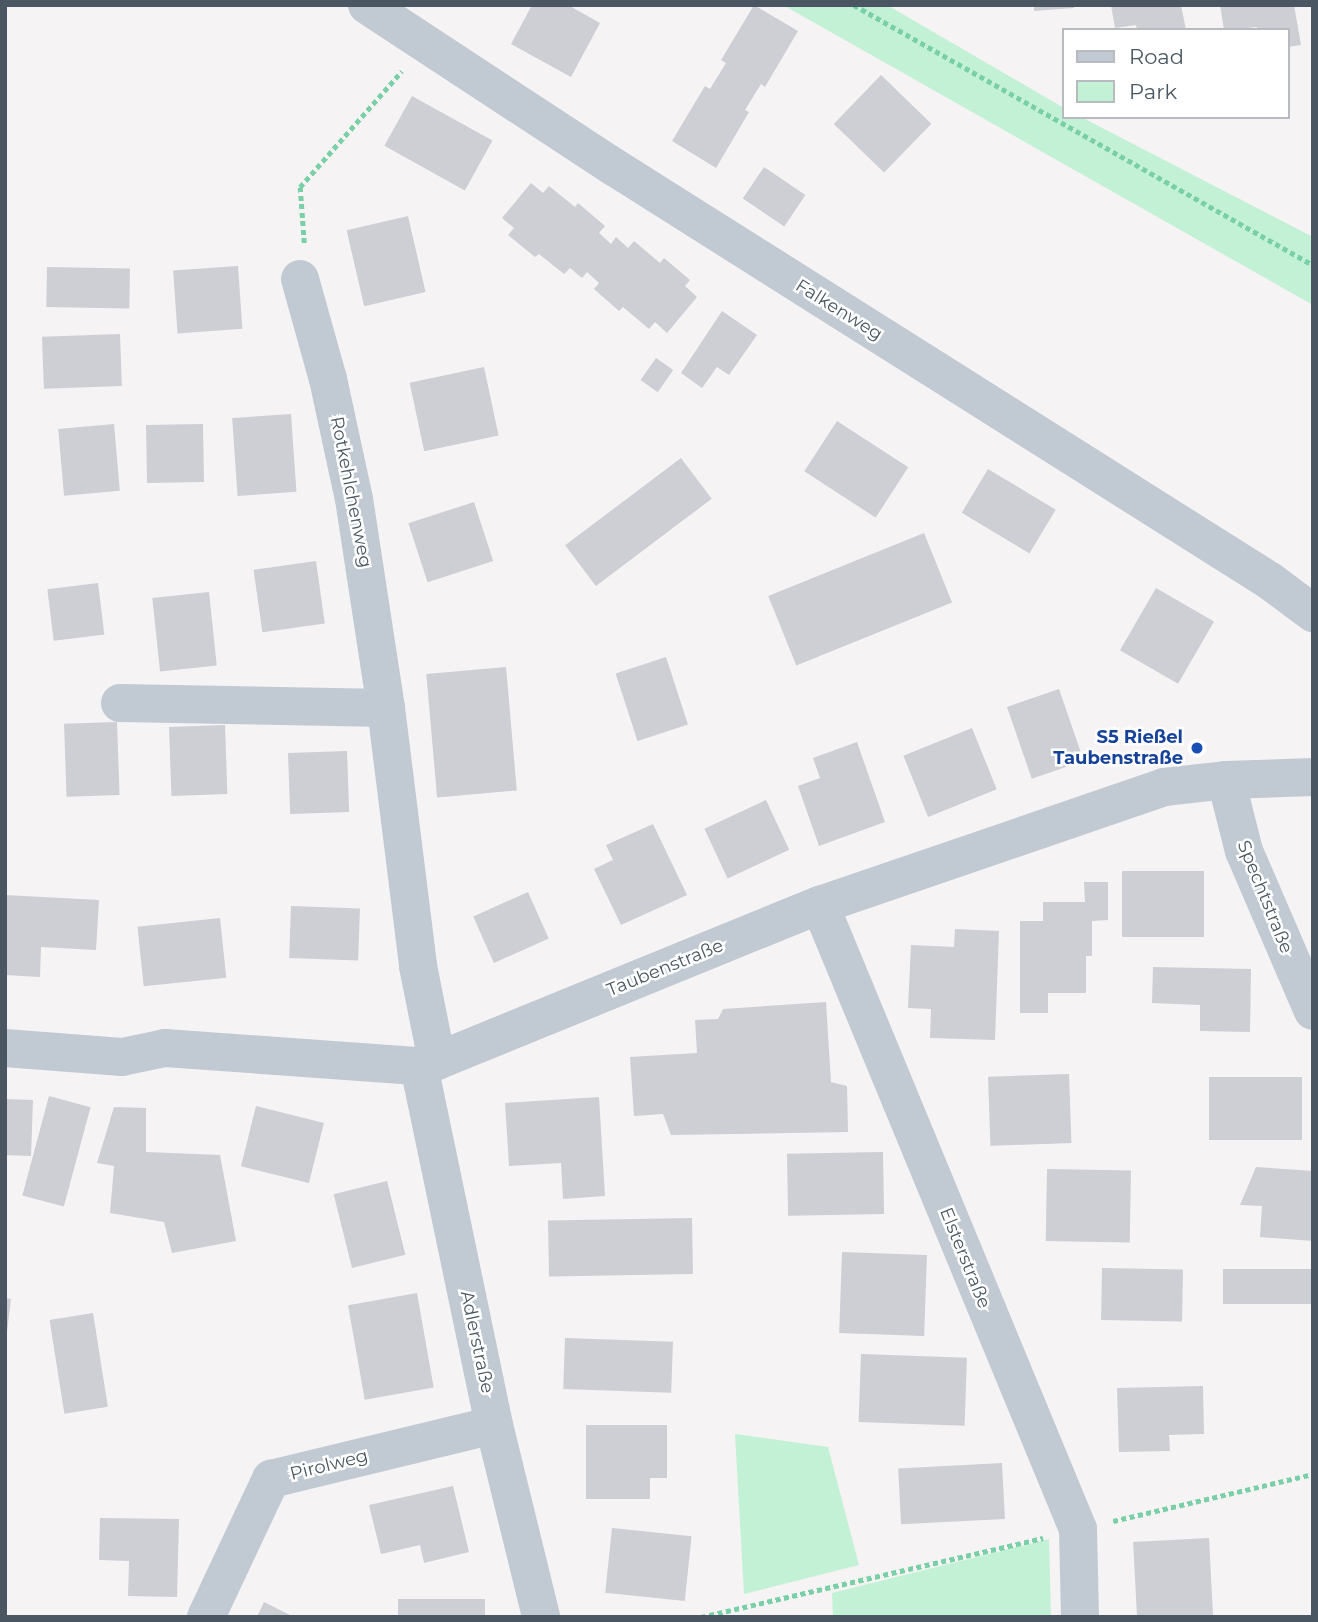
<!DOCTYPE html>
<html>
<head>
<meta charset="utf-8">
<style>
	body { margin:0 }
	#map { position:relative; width:1318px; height:1622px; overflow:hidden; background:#f5f3f3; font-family:Montserrat,sans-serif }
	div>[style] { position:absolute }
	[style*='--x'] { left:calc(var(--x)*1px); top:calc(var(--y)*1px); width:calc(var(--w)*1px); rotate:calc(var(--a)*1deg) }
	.green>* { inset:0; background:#c3f1d5 }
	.building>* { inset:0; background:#cdcfd5; transform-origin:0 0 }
	.path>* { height:4.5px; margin-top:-2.25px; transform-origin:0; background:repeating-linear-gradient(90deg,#7ad0a6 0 5px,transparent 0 8.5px) }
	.minor>* { height:38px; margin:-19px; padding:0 19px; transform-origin:19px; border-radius:19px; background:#c1cad2 }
	.dots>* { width:19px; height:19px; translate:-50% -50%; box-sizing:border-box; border:4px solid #fff; border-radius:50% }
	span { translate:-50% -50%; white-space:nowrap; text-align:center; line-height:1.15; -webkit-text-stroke:5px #fff; paint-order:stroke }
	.street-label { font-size:18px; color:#4a5661 }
	.transit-label { font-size:18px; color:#164399; font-weight:700 }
	.right { translate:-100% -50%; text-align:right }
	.frame { position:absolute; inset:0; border:7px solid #4a5661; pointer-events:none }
	.legend { position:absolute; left:1062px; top:28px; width:228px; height:91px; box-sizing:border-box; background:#fff; border:2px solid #b7bbc0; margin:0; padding:9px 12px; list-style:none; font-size:21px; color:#4a5661 }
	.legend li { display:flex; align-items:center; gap:14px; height:35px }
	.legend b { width:35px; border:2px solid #b7bbc0 }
</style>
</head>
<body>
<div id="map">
	<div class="green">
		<div style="clip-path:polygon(783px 5px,887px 5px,1064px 108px,1064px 117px,1081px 117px,1313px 237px,1313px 305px)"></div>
		<div style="clip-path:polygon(735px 1434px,828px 1447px,859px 1565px,744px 1594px)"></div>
		<div style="clip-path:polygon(1049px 1539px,1051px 1617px,833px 1617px,832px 1593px)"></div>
	</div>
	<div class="building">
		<div style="clip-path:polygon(532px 5px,568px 5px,600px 23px,571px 77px,511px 44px)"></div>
		<div style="clip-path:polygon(754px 5px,798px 31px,765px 87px,761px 84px,745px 110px,749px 112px,716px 168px,672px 141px,705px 86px,710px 89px,726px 63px,721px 60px)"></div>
		<div style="clip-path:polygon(1034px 5px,1074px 5px,1074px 8px,1034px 11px)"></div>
		<div style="clip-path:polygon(1111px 5px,1181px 5px,1186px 30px,1137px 30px,1136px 25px,1115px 28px)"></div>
		<div style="clip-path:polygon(1220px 5px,1294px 5px,1301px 45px,1288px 47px,1288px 30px,1257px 30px,1257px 27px,1224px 30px)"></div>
		<div style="left:881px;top:75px;width:70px;height:68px;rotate:44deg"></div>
		<div style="left:412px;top:96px;width:92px;height:57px;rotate:29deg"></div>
		<div style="left:764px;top:167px;width:50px;height:38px;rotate:34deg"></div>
		<div style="clip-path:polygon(531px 183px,543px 193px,549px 186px,575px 207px,578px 203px,605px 226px,599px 233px,611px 244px,616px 237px,628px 248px,634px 241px,660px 263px,664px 258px,690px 280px,685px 286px,697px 297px,667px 333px,655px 322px,649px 329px,623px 307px,619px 311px,594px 289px,599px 283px,587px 272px,582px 278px,570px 268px,564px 274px,539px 254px,535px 257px,508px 235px,514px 228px,502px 218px)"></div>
		<div style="left:408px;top:216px;width:78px;height:63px;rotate:77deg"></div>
		<div style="left:238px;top:266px;width:63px;height:65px;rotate:86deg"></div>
		<div style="left:47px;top:267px;width:83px;height:40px;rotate:1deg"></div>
		<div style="clip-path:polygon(722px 311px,757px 335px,729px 375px,717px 367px,702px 388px,681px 373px)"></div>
		<div style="left:120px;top:334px;width:52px;height:78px;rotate:88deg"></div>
		<div style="left:656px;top:358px;width:21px;height:27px;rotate:35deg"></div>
		<div style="left:484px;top:367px;width:70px;height:76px;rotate:78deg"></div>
		<div style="left:291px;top:414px;width:78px;height:59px;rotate:86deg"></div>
		<div style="left:837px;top:421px;width:85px;height:60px;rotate:33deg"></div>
		<div style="left:114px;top:424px;width:67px;height:56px;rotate:85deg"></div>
		<div style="left:203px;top:424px;width:58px;height:57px;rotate:89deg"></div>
		<div style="left:681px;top:458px;width:51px;height:145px;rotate:53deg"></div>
		<div style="left:988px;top:469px;width:79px;height:51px;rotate:31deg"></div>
		<div style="left:474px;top:502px;width:62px;height:69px;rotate:72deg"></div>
		<div style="left:924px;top:533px;width:75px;height:168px;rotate:68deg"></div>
		<div style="left:316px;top:561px;width:63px;height:63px;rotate:82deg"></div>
		<div style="left:98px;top:583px;width:52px;height:51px;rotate:83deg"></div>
		<div style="left:1156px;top:588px;width:67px;height:72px;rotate:30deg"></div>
		<div style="left:209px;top:592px;width:74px;height:57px;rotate:84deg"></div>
		<div style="left:666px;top:657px;width:71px;height:53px;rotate:72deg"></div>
		<div style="left:506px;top:667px;width:124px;height:80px;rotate:85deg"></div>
		<div style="left:1059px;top:689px;width:76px;height:55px;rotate:71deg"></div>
		<div style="left:117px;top:722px;width:73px;height:53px;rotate:88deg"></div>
		<div style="left:225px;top:725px;width:69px;height:56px;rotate:88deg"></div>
		<div style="left:972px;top:728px;width:66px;height:74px;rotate:68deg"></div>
		<div style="clip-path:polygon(857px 742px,885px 822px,819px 846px,798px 786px,820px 778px,813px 758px)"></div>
		<div style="left:347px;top:751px;width:61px;height:59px;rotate:88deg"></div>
		<div style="left:766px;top:800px;width:55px;height:68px;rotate:65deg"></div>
		<div style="clip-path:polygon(653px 824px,687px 895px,621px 925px,594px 869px,613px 860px,606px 845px)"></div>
		<div style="left:1122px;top:871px;width:82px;height:66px"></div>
		<div style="clip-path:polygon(1084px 882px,1108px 882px,1108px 920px,1092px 921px,1092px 956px,1086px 956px,1086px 993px,1048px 993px,1048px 1013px,1020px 1013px,1020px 921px,1043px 921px,1043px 902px,1085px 902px)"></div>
		<div style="left:528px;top:892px;width:51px;height:60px;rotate:66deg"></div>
		<div style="clip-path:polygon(5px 895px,99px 900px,96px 950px,41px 947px,40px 977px,5px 975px)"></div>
		<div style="left:291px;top:906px;width:69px;height:52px;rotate:2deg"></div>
		<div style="left:220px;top:918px;width:60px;height:83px;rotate:84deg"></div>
		<div style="clip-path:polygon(955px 929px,999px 931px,995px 1040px,930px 1038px,931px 1009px,908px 1008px,911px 945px,954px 947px)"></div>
		<div style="clip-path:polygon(1153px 967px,1251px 969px,1250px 1032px,1200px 1031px,1200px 1005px,1152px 1003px)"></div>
		<div style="clip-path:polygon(826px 1002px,831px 1082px,847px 1086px,848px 1132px,671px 1135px,663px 1114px,634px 1116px,630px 1057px,697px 1053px,695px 1020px,718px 1019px,723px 1009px)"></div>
		<div style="left:1069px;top:1074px;width:69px;height:81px;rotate:88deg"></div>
		<div style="left:1209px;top:1077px;width:93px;height:63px"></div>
		<div style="left:49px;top:1096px;width:43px;height:103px;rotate:15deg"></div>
		<div style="clip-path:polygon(599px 1097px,605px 1196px,563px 1199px,561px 1163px,509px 1166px,505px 1103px)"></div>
		<div style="left:5px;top:1099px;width:28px;height:56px;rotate:2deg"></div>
		<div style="left:256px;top:1106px;width:70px;height:62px;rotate:14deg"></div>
		<div style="clip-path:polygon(114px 1107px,146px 1108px,146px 1152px,220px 1155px,236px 1241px,172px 1253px,164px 1222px,110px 1213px,114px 1166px,97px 1163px)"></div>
		<div style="left:883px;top:1152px;width:62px;height:96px;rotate:89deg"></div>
		<div style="clip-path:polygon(1256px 1167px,1313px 1171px,1313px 1241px,1260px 1237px,1262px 1206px,1240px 1205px)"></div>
		<div style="left:1047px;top:1169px;width:84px;height:72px;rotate:1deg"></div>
		<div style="left:387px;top:1181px;width:76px;height:55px;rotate:76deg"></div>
		<div style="left:692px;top:1218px;width:56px;height:144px;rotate:89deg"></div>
		<div style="left:842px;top:1252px;width:85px;height:81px;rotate:2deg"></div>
		<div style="left:1102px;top:1268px;width:81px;height:52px;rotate:1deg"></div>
		<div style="left:1313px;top:1269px;width:35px;height:90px;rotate:90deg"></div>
		<div style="left:417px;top:1293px;width:96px;height:70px;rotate:80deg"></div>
		<div style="clip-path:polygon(5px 1298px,11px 1299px,7px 1332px,5px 1332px)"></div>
		<div style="left:93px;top:1313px;width:95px;height:44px;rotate:81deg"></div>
		<div style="left:565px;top:1338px;width:108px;height:51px;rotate:2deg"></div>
		<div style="left:861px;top:1354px;width:106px;height:68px;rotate:2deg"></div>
		<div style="clip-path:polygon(1203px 1386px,1204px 1434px,1169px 1435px,1170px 1451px,1119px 1452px,1117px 1388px)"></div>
		<div style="clip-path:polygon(586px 1425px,667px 1425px,667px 1478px,650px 1478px,650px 1499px,586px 1499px)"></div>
		<div style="left:1002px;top:1463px;width:56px;height:104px;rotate:87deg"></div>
		<div style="clip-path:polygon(453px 1486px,469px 1552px,424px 1563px,420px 1545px,381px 1554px,369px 1505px)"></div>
		<div style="clip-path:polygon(100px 1518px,179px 1519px,177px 1597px,128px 1596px,129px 1561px,99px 1560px)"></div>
		<div style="left:612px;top:1528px;width:80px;height:65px;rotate:6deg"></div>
		<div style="left:1209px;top:1538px;width:79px;height:76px;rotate:87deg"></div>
		<div style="left:398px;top:1599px;width:87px;height:18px"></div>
		<div style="clip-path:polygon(264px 1602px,294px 1617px,257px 1617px)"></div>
	</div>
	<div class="path">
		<div style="--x:854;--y:5;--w:528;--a:29.53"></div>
		<div style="--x:304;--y:243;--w:56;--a:-94.1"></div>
		<div style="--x:300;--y:187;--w:154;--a:-48.7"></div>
		<div style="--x:1113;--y:1521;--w:205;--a:-13.2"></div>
		<div style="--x:701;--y:1617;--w:351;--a:-13"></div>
	</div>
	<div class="minor">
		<div style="--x:367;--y:5;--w:295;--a:33.3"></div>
		<div style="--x:614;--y:167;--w:776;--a:32.26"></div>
		<div style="--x:1270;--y:581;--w:54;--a:36.7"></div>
		<div style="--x:300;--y:279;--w:104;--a:74.4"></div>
		<div style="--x:328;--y:379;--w:123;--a:77.8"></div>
		<div style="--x:354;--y:499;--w:211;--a:81.3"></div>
		<div style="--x:120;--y:703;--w:266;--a:1.1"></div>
		<div style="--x:386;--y:708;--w:260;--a:82.9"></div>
		<div style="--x:418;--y:966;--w:97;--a:78.7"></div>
		<div style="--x:1226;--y:780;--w:73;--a:75.8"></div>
		<div style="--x:1244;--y:851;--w:174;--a:66.7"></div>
		<div style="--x:820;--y:905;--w:675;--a:67.54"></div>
		<div style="--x:1078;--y:1529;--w:88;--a:88.7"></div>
		<div style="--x:5;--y:1048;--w:117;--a:4.4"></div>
		<div style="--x:122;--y:1057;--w:44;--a:-11.8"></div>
		<div style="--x:165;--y:1048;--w:255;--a:4.1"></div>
		<div style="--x:419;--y:1066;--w:19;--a:-16"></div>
		<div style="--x:437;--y:1061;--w:414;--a:-22.2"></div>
		<div style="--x:820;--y:905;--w:364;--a:-18.9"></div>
		<div style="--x:1164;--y:787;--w:62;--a:-6.4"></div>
		<div style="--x:1226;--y:780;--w:87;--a:-2"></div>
		<div style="--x:419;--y:1066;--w:367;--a:78.2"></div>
		<div style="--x:494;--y:1425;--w:198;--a:76.2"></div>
		<div style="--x:206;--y:1617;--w:153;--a:-64.8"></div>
		<div style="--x:271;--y:1479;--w:229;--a:-13.6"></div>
	</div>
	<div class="dots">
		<div style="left:1197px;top:748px;background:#1a4fb4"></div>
	</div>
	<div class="street-label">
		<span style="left:839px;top:310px;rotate:32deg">Falkenweg</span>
		<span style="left:351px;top:492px;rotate:79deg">Rotkehlchenweg</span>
		<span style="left:1265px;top:897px;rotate:68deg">Spechtstraße</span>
		<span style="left:665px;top:968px;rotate:-22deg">Taubenstraße</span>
		<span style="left:965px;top:1258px;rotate:68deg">Elsterstraße</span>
		<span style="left:477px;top:1342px;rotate:78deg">Adlerstraße</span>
		<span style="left:329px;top:1465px;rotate:-14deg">Pirolweg</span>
	</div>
	<div class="transit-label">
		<span class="right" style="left:1183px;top:748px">S5 Rießel<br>Taubenstraße</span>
	</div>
	<div class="frame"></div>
	<ul class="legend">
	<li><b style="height:9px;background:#c1cad2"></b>Road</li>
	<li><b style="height:19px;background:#c3f1d5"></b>Park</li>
	</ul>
</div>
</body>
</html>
